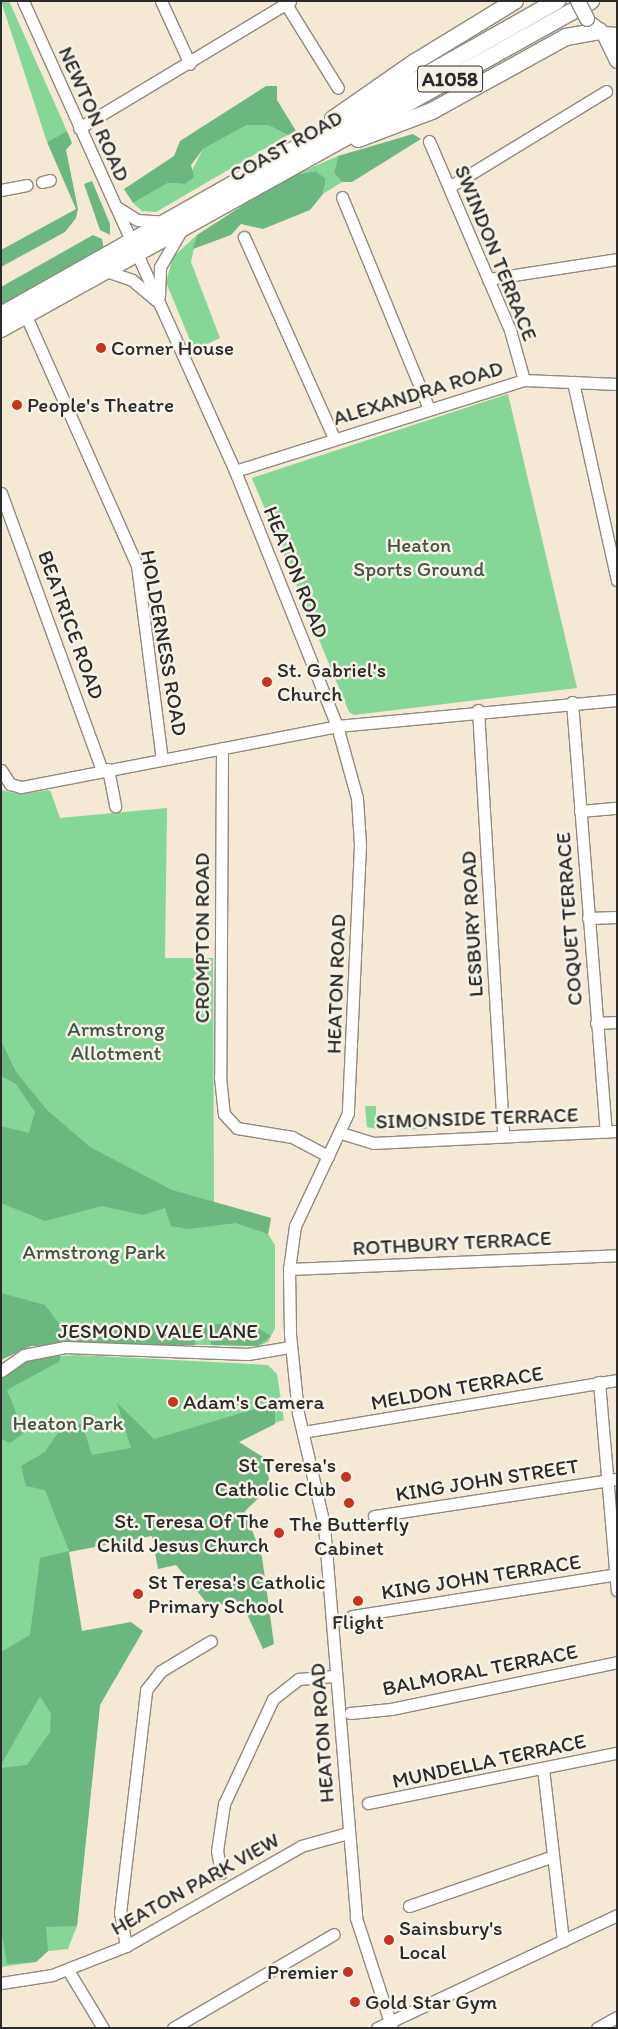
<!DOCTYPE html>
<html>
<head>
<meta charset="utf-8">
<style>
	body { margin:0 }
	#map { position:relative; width:618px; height:2029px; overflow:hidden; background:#f5e8d4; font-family:Itim,sans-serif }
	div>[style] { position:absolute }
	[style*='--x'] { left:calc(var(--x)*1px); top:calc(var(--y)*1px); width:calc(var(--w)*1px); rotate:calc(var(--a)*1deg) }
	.green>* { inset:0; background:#85d697 }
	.forest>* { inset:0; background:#6cb780 }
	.roads { filter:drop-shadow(1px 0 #908a80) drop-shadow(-1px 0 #908a80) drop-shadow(0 1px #908a80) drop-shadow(0 -1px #908a80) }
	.minor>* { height:11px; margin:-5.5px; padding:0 5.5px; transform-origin:5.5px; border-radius:5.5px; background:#fff }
	.major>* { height:14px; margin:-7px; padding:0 7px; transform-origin:7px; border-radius:7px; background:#fff }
	.highway>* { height:16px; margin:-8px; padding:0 8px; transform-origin:8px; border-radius:8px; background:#fff }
	.bridges { filter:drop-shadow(1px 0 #908a80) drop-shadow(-1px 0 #908a80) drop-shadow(0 1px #908a80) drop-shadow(0 -1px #908a80) }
	.major-bridge>* { height:14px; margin:-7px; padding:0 7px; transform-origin:7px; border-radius:7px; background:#fff }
	.dots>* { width:14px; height:14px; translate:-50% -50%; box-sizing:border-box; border:2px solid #f7f3e8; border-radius:50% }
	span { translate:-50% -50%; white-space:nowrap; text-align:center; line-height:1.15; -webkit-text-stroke:5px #f7f3e8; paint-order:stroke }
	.shield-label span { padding:1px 4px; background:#f7f3e8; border:1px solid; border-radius:4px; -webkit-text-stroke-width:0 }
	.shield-label { font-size:20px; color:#2b2b2b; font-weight:700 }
	.street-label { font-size:21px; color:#2b2b2b }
	.poi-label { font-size:21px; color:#2b2b2b }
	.left { translate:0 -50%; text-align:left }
	.right { translate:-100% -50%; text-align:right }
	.park-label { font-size:21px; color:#425646 }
	.frame { position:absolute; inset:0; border:2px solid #2b2b2b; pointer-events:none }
</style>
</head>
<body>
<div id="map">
	<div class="green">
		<div style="clip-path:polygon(1px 1px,9px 1px,67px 131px,47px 142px)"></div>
		<div style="clip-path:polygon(247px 125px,268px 125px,288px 135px,156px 212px,142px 211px,133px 203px,168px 183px,185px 184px,203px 149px)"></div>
		<div style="clip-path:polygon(338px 156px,334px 173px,342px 182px,323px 194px,326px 179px,316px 171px,295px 175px)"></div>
		<div style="clip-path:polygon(197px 235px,191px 262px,220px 338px,194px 350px,166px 282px,173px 257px)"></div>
		<div style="clip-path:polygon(508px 394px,577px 688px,354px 715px,349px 712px,252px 478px)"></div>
		<div style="clip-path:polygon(1px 790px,20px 794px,50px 790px,60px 818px,167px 808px,165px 958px,213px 958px,214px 1202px,271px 1218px,268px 1234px,275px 1245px,275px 1328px,268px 1342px,258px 1346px,17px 1341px,1px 1351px)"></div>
		<div style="clip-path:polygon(365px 1106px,376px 1106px,376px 1121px,384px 1123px,385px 1131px,367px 1127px)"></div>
		<div style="clip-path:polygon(426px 1121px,427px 1129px,389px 1130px,388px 1123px)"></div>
		<div style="clip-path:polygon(79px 1355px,268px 1365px,277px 1374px,284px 1420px,136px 1466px,64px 1496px,75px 1631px,100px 1705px,77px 1926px,68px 1949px,48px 1951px,36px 1962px,1px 1967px,1px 1382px,22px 1358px)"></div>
	</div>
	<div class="forest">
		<div style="clip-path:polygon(266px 86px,277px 86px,277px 100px,296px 131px,288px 135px,268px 125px,247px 125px,203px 149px,191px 165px,194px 177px,185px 184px,168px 183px,133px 203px,124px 189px,174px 156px,180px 141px)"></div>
		<div style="clip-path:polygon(67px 131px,72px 143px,66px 150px,78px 209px,76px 218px,65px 232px,1px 267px,1px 250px,76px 209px,47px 142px)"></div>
		<div style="clip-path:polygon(413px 134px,421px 139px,352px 182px,342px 182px,334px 173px,338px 156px)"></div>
		<div style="clip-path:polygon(316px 171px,326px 179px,323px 194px,310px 210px,263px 229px,241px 224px,231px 235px,193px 249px,197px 235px,248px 202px,295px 175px)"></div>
		<div style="clip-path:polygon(92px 181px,110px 224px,110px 235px,100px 230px,84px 184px)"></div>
		<div style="clip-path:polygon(93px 235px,102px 239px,104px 250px,1px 308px,1px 287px)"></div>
		<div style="clip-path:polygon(1px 1041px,16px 1072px,47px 1110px,90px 1147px,172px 1190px,271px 1218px,268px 1234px,236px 1223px,188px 1229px,171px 1226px,165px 1208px,143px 1215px,102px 1206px,45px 1221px,1px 1203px,1px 1126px,29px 1133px,35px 1112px,16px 1084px,1px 1076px)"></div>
		<div style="clip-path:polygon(1px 1293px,45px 1305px,63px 1329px,250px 1323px,271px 1336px,258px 1346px,211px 1345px,211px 1338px,195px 1338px,195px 1345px,31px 1346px,1px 1360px)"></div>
		<div style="clip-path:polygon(60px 1356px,60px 1361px,7px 1390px,24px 1433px,10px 1443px,1px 1439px,1px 1377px,22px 1358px)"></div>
		<div style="clip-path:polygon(117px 1403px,154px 1439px,275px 1403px,275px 1424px,239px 1442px,263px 1457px,271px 1486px,245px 1511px,262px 1557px,274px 1644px,263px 1649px,241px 1601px,210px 1607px,176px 1565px,158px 1569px,152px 1536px,69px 1552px,82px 1631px,131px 1622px,143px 1631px,100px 1705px,77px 1926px,46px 1927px,48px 1951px,36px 1962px,7px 1964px,1px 1929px,1px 1768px,27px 1765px,50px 1732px,51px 1714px,40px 1696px,1px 1765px,1px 1652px,30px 1635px,40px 1558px,69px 1551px,45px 1490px,26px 1486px,21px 1466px,45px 1452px,62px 1427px,82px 1424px,92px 1455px,131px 1448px)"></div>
	</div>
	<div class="roads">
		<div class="minor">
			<div style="--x:23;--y:1;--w:516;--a:65.72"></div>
			<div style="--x:235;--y:471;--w:275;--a:68.2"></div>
			<div style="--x:337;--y:726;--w:75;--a:74.5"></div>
			<div style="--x:357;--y:798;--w:47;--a:86.3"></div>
			<div style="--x:360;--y:845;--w:268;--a:92.6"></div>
			<div style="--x:348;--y:1113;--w:125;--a:115.1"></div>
			<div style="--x:295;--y:1226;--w:43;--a:97.9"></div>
			<div style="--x:289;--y:1269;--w:65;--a:89.1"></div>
			<div style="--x:290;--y:1334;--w:79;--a:84.2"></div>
			<div style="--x:298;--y:1413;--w:115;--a:76.9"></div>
			<div style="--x:324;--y:1525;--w:394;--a:85.3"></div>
			<div style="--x:356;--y:1918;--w:116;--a:71.9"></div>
			<div style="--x:161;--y:1;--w:69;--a:65.3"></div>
			<div style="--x:284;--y:1;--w:102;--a:58.2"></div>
			<div style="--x:79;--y:128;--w:246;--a:-31"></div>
			<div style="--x:429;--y:141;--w:206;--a:66.8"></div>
			<div style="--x:510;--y:330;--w:52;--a:74.4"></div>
			<div style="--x:42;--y:182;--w:8;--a:-14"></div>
			<div style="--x:449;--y:187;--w:184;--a:-31.4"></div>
			<div style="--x:1;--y:190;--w:26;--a:-11"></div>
			<div style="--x:342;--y:197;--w:227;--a:67.7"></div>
			<div style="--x:118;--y:208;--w:22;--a:32"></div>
			<div style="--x:137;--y:220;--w:26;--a:4"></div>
			<div style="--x:244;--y:237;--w:220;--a:65.9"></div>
			<div style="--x:109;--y:272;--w:24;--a:19"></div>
			<div style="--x:132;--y:280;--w:31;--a:40"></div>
			<div style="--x:488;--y:279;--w:131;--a:-8.8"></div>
			<div style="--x:159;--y:296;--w:29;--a:-88"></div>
			<div style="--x:160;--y:267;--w:39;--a:-60"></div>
			<div style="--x:26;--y:316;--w:273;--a:66"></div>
			<div style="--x:137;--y:565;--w:196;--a:82.7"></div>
			<div style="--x:573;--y:382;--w:203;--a:77.5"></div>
			<div style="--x:235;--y:471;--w:303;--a:-17.5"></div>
			<div style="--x:524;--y:380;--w:93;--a:2.5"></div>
			<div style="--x:1;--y:493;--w:295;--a:70"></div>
			<div style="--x:572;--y:702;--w:431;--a:85.5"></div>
			<div style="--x:478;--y:710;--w:427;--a:86.6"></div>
			<div style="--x:222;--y:748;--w:329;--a:90.3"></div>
			<div style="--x:220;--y:1077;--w:37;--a:84"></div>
			<div style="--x:224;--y:1114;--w:19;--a:47"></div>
			<div style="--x:237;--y:1128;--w:56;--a:9.3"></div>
			<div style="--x:292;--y:1137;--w:41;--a:27.8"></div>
			<div style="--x:108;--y:769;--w:38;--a:79"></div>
			<div style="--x:1;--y:770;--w:17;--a:57"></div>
			<div style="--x:10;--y:784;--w:11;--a:15"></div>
			<div style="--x:21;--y:787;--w:322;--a:-10.9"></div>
			<div style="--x:337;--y:726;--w:281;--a:-5.3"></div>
			<div style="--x:580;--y:811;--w:37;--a:-5"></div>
			<div style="--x:588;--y:918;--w:29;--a:-2"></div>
			<div style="--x:596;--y:1023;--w:21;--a:-3"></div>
			<div style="--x:341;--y:1133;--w:34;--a:17"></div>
			<div style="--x:373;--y:1143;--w:244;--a:-2.8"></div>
			<div style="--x:289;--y:1269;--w:328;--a:-2.4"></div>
			<div style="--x:1;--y:1371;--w:28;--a:-35"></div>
			<div style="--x:24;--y:1355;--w:42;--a:-11"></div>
			<div style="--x:65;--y:1347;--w:183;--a:2.2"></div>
			<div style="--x:248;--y:1354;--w:43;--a:-9.5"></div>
			<div style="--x:599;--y:1382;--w:209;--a:85.1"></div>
			<div style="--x:303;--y:1432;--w:318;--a:-9.4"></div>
			<div style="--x:374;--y:1516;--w:246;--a:-8.7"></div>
			<div style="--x:352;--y:1616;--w:268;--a:-9"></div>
			<div style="--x:350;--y:1713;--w:41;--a:-5.6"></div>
			<div style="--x:391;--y:1709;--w:231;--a:-11.7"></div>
			<div style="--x:543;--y:1768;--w:174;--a:83.4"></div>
			<div style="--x:368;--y:1803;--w:254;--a:-11.4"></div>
			<div style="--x:221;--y:1873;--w:22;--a:-100"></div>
			<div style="--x:217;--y:1851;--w:48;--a:-81.5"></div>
			<div style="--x:224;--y:1804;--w:116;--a:-65"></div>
			<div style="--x:273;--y:1699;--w:33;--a:-38"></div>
			<div style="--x:299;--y:1679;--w:37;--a:-5"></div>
			<div style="--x:409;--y:1906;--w:152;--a:-19.1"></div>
			<div style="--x:126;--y:1946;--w:34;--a:-100"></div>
			<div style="--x:120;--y:1913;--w:225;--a:-83.3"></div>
			<div style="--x:146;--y:1690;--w:24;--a:-52"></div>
			<div style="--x:161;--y:1671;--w:58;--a:-31"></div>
			<div style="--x:68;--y:1970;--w:68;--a:58.9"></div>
			<div style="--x:1;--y:1983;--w:52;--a:-8.9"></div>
			<div style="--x:52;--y:1975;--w:79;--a:-21.4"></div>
			<div style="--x:126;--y:1946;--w:202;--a:-29.7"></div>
			<div style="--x:301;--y:1846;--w:49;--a:-15.5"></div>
			<div style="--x:173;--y:2028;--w:186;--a:-30.3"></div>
			<div style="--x:377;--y:2028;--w:265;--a:-25.2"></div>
			<div style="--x:597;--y:2028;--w:23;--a:-29"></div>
		</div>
		<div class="major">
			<div style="--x:591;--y:24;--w:16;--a:38"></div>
			<div style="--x:604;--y:34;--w:13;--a:4"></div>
			<div style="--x:604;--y:34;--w:30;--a:64"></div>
		</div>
		<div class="highway">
			<div style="--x:333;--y:119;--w:100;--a:-34.8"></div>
			<div style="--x:415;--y:62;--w:117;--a:-31.4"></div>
			<div style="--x:358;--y:139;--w:79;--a:-20.7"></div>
			<div style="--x:432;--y:111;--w:153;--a:-28.9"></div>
			<div style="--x:566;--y:37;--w:34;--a:-10"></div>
			<div style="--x:1;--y:315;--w:639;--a:-29.46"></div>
			<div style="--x:1;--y:329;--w:675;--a:-29.07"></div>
		</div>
	</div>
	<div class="bridges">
		<div class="major-bridge">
			<div style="--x:578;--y:1;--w:20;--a:63"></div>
		</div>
	</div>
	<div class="dots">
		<div style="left:101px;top:348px;background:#c8321e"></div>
		<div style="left:17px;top:405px;background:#c8321e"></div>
		<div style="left:267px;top:682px;background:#c8321e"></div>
		<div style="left:173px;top:1402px;background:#c8321e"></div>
		<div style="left:346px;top:1477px;background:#c8321e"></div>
		<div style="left:349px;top:1503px;background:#c8321e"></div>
		<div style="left:279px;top:1533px;background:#c8321e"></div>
		<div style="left:138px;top:1594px;background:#c8321e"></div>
		<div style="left:358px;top:1601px;background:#c8321e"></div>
		<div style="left:389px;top:1940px;background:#c8321e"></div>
		<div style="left:348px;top:1972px;background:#c8321e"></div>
		<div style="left:355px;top:2002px;background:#c8321e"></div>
	</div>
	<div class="shield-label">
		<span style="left:450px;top:79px">A1058</span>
	</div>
	<div class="street-label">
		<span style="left:94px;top:114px;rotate:66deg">NEWTON ROAD</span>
		<span style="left:286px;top:146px;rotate:-29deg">COAST ROAD</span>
		<span style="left:496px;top:253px;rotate:68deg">SWINDON TERRACE</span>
		<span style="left:418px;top:393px;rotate:-17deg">ALEXANDRA ROAD</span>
		<span style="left:296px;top:572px;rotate:68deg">HEATON ROAD</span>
		<span style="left:71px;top:625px;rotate:70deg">BEATRICE ROAD</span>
		<span style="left:164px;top:643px;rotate:80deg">HOLDERNESS ROAD</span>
		<span style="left:569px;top:919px;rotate:-94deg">COQUET TERRACE</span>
		<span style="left:472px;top:924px;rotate:-93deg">LESBURY ROAD</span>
		<span style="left:202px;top:938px;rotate:-90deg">CROMPTON ROAD</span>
		<span style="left:336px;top:984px;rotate:-88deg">HEATON ROAD</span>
		<span style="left:477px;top:1118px;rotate:-2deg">SIMONSIDE TERRACE</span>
		<span style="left:452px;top:1243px;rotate:-3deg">ROTHBURY TERRACE</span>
		<span style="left:158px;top:1331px">JESMOND VALE LANE</span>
		<span style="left:457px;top:1388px;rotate:-10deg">MELDON TERRACE</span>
		<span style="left:487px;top:1480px;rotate:-9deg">KING JOHN STREET</span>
		<span style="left:481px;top:1577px;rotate:-9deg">KING JOHN TERRACE</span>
		<span style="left:480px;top:1670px;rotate:-11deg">BALMORAL TERRACE</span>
		<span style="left:322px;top:1733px;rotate:-94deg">HEATON ROAD</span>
		<span style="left:489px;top:1761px;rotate:-12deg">MUNDELLA TERRACE</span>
		<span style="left:195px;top:1884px;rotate:-29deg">HEATON PARK VIEW</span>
	</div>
	<div class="poi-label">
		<span class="left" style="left:111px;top:348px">Corner House</span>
		<span class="left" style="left:27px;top:405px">People's Theatre</span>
		<span class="left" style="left:277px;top:682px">St. Gabriel's<br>Church</span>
		<span class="left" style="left:183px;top:1402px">Adam's Camera</span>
		<span class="right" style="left:336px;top:1477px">St Teresa's<br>Catholic Club</span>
		<span class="right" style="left:269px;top:1533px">St. Teresa Of The<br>Child Jesus Church</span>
		<span style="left:349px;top:1536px">The Butterfly<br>Cabinet</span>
		<span class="left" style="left:148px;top:1594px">St Teresa's Catholic<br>Primary School</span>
		<span style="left:358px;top:1622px">Flight</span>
		<span class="left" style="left:399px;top:1940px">Sainsbury's<br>Local</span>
		<span class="right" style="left:338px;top:1972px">Premier</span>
		<span class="left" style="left:365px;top:2002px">Gold Star Gym</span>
	</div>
	<div class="park-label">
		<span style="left:419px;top:557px">Heaton<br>Sports Ground</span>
		<span style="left:116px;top:1041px">Armstrong<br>Allotment</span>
		<span style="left:94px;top:1252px">Armstrong Park</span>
		<span style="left:68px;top:1423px">Heaton Park</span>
	</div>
	<div class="frame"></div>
</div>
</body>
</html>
